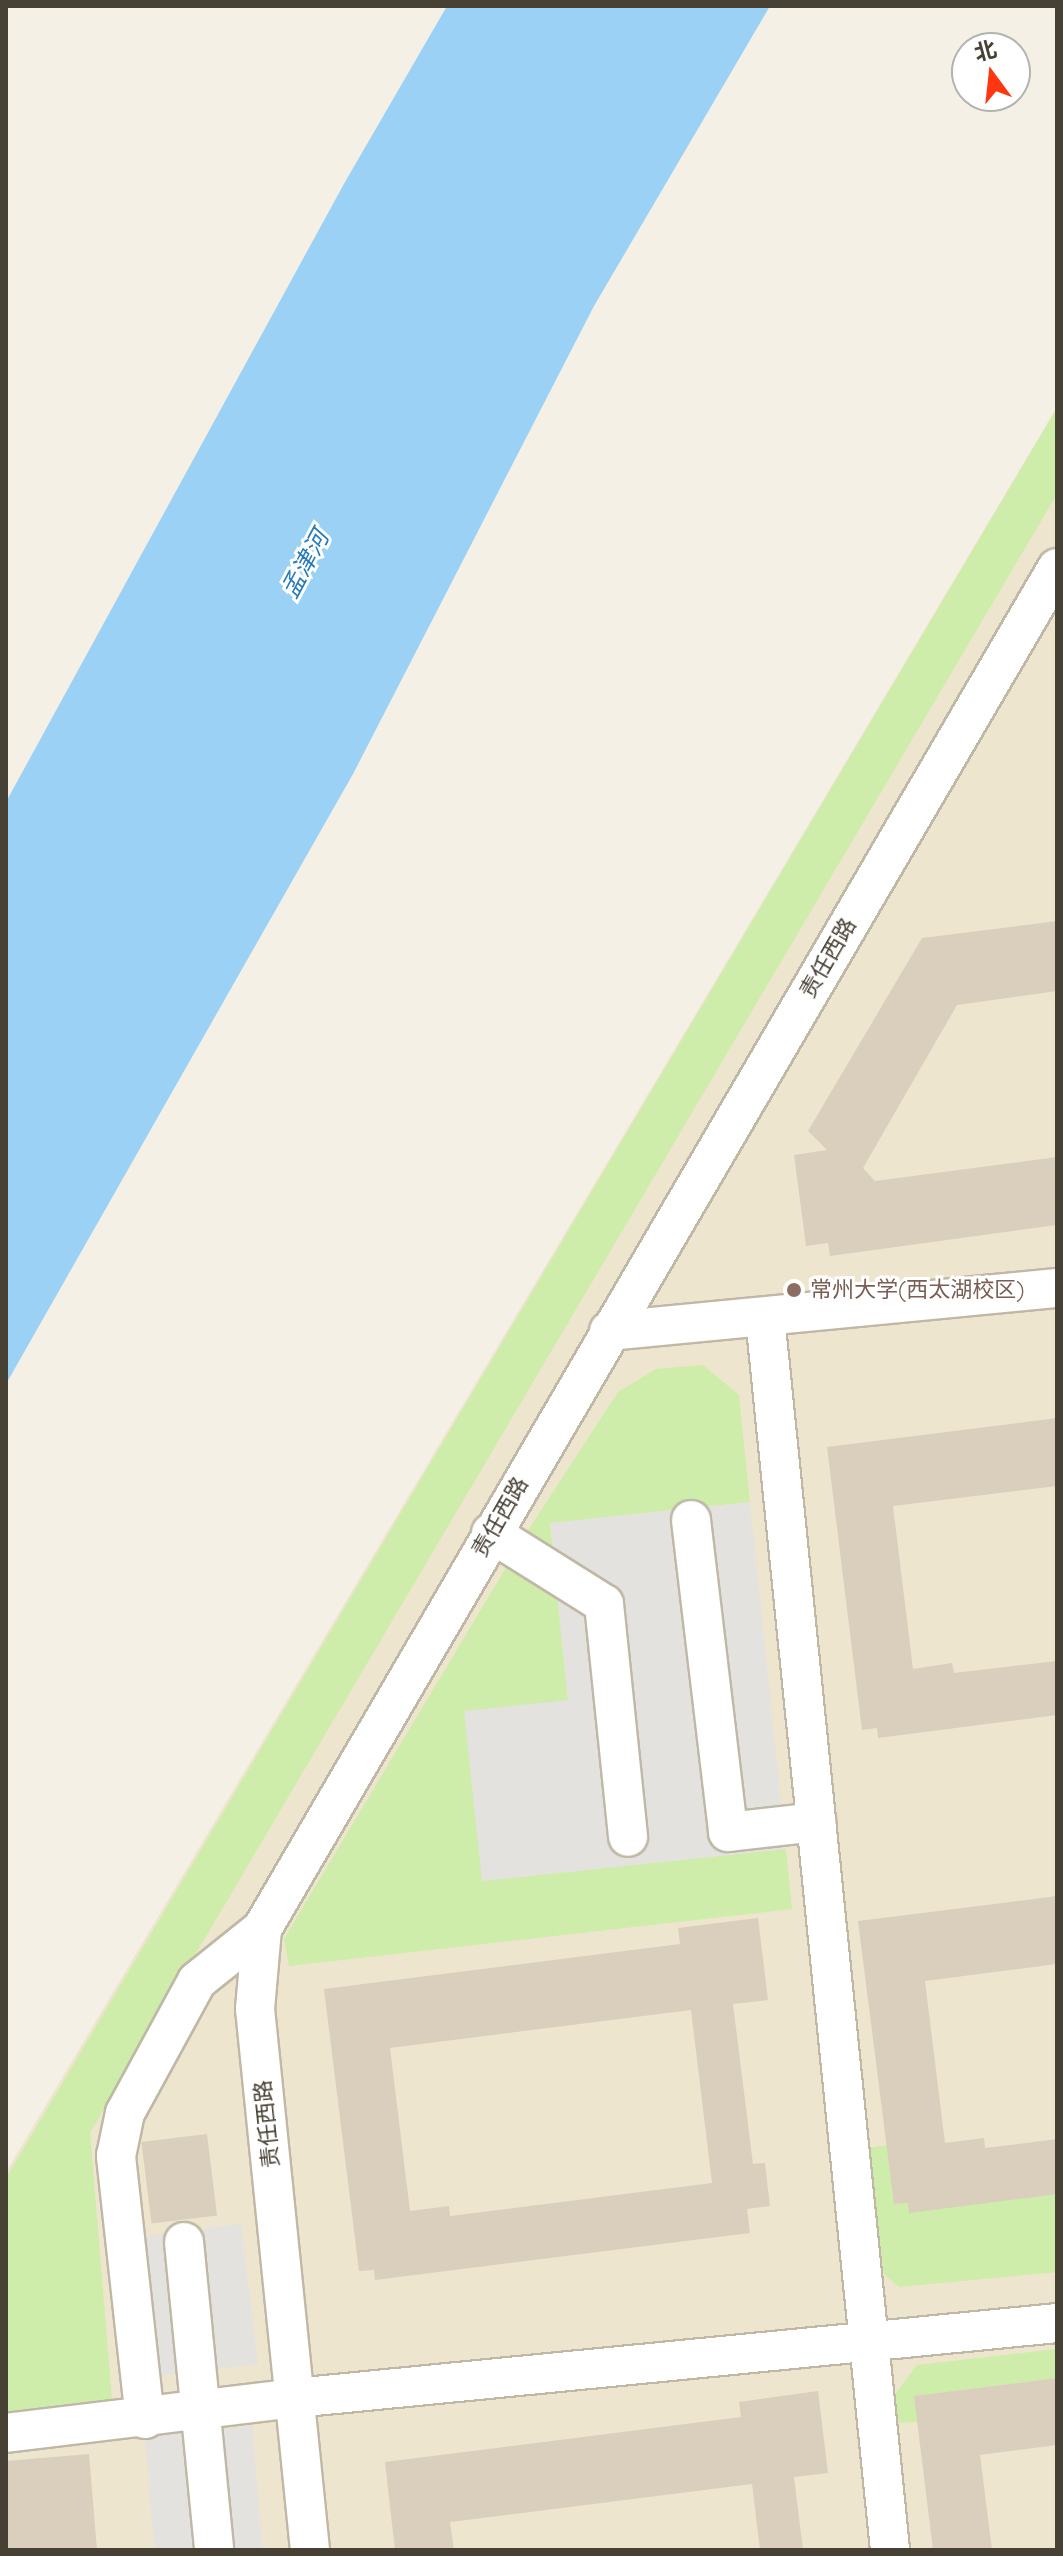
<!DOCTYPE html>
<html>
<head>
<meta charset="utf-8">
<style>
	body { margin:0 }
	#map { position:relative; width:1063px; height:2556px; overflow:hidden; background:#f4f0e5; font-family:Quicksand,"Noto Sans SC",sans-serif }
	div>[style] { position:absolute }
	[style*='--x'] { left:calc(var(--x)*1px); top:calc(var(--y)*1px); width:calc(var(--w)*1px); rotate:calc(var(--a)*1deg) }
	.education>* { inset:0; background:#eee5ce }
	.green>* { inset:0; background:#ceecaa }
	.parking>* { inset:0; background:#e4e2de; transform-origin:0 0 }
	.water>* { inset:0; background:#9cd1f6 }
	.building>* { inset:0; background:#dacebd; transform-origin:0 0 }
	.roads { filter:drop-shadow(2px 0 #c0b8a7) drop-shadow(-2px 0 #c0b8a7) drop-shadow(0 2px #c0b8a7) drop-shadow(0 -2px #c0b8a7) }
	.minor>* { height:38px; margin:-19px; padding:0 19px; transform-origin:19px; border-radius:19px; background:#fff }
	.dots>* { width:22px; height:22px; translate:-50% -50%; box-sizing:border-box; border:4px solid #fff; border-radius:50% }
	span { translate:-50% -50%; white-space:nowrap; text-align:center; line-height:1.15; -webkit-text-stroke:6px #fff; paint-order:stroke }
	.street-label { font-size:22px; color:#474034 }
	.education-label { font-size:22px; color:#785e54 }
	.left { translate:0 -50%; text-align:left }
	.water-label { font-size:24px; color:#247bbc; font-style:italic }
	.frame { position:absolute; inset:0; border:8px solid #474034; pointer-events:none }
	.north { position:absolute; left:951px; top:32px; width:80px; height:80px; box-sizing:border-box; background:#fff; border:2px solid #b5b3ae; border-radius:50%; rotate:345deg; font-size:22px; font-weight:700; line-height:32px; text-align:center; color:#474034 }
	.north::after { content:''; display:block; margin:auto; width:28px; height:36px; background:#ff3711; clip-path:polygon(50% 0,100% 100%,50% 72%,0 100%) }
</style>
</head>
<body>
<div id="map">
	<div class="education">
		<div style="clip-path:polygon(1057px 407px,1057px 2550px,6px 2550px,6px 2172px)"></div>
	</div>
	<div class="green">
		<div style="clip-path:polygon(1057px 408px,1057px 494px,90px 2133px,112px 2400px,6px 2415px,6px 2178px)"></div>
		<div style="clip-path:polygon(703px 1365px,739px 1395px,750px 1502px,551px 1523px,553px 1553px,525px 1535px,618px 1392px,656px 1369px)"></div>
		<div style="clip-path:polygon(511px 1559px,556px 1584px,568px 1700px,482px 1881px,786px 1849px,792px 1909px,289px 1966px,284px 1939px)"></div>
		<div style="clip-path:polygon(887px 2145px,894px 2204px,1057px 2194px,1057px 2272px,899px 2287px,884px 2274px,868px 2148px)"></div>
		<div style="clip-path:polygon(1057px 2349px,1057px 2378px,915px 2396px,917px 2422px,897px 2423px,895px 2394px,917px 2365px)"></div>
	</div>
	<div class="parking">
		<div style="clip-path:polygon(750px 1502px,786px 1849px,482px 1881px,464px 1711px,568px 1700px,550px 1523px)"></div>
		<div style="left:241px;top:2224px;width:141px;height:105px;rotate:83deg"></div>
		<div style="left:252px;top:2426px;width:124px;height:108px;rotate:85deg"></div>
	</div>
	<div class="water">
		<div style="clip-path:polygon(447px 6px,770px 6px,594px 306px,353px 774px,6px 1384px,6px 802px,345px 182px)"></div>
	</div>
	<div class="building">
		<div style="clip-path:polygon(1057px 921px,1057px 991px,957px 1005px,863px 1168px,875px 1181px,1057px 1157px,1057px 1225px,830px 1256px,828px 1243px,806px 1246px,794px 1155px,827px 1150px,808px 1131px,922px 938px)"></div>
		<div style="clip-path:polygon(1057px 1418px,1057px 1486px,893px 1506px,913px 1669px,952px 1663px,954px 1673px,1057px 1661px,1057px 1715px,878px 1738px,877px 1728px,862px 1730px,827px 1447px)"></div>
		<div style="clip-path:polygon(1057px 1896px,1057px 1964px,925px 1981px,945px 2143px,984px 2138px,985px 2148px,1057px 2139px,1057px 2194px,909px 2213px,908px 2203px,894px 2204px,858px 1921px)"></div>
		<div style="clip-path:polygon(evenodd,758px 1918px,768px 2000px,733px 2004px,753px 2164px,765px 2163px,770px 2206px,747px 2209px,750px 2233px,375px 2280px,374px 2270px,359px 2271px,324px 1989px,680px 1944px,678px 1928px,758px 1918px,691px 2010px,712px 2183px,450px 2216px,449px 2206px,410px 2211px,390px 2048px,691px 2010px)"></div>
		<div style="left:207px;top:2134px;width:82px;height:66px;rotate:83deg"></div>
		<div style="clip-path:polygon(1057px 2378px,1057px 2445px,980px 2455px,992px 2550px,933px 2550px,914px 2396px)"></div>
		<div style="clip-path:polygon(818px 2391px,828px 2473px,794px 2477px,803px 2550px,760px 2550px,752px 2484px,450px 2522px,454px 2550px,395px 2550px,385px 2462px,741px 2417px,739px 2402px)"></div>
		<div style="clip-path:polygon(89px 2454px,97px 2550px,6px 2550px,6px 2461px)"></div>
	</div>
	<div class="roads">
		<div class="minor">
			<div style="--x:765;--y:1317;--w:1239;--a:84.21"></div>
			<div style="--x:609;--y:1331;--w:450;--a:-5.5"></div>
			<div style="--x:691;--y:1520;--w:314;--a:83.2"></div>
			<div style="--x:728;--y:1832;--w:89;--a:-6.5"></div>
			<div style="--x:491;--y:1533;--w:133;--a:32.1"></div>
			<div style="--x:604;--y:1604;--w:234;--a:84.1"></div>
			<div style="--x:184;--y:2242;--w:309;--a:84.4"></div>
			<div style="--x:145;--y:2419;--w:265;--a:-96.3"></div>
			<div style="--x:116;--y:2156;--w:44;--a:-78.2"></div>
			<div style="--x:125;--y:2113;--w:150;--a:-61.4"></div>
			<div style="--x:197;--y:1981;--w:83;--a:-38.7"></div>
			<div style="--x:6;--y:2433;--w:291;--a:-6.9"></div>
			<div style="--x:295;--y:2398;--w:766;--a:-5.62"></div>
			<div style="--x:310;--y:2550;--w:544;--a:-95.8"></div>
			<div style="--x:255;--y:2009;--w:80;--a:-85"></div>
			<div style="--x:262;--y:1929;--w:1576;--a:-59.71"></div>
		</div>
	</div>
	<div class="dots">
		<div style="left:794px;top:1290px;background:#8d6e63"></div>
	</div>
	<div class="street-label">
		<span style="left:828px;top:958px;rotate:-60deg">责任西路</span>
		<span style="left:500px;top:1517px;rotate:-60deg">责任西路</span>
		<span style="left:267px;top:2124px;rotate:-96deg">责任西路</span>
	</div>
	<div class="education-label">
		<span class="left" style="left:810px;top:1290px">常州大学(西太湖校区)</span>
	</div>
	<div class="water-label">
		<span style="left:305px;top:564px;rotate:-62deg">孟津河</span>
	</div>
	<div class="frame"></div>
	<div class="north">北</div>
</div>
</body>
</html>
